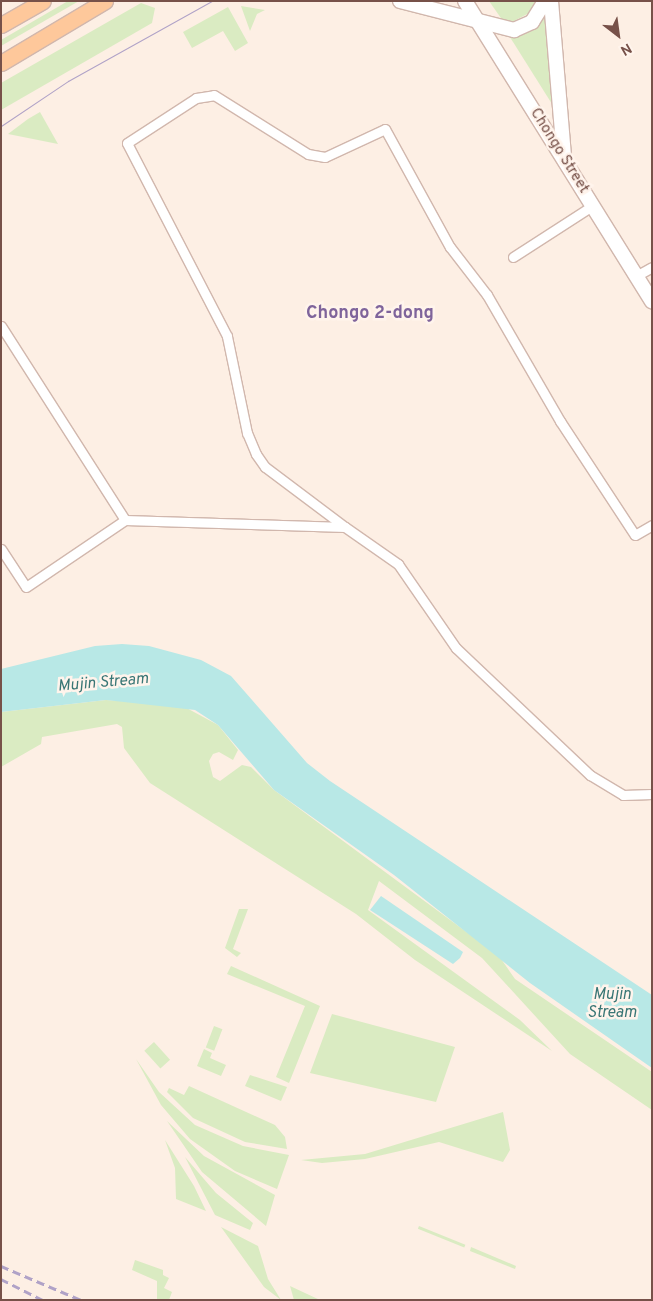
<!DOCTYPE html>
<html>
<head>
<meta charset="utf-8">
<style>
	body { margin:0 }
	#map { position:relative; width:653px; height:1301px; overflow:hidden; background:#fdefe4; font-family:Overpass,sans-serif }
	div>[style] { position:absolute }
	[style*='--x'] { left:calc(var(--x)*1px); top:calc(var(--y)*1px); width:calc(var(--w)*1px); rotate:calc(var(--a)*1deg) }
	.green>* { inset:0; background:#daebc2; transform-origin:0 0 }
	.water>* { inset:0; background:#b8e8e6 }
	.roads { filter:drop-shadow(1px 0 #d1b7ad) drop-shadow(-1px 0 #d1b7ad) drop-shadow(0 1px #d1b7ad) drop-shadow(0 -1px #d1b7ad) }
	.minor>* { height:9px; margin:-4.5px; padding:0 4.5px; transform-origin:4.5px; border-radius:4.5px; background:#fff }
	.secondary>* { height:14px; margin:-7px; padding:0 7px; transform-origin:7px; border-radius:7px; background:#fff }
	.primary>* { height:15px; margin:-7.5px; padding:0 7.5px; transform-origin:7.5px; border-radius:7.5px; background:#fec89b }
	.tram>* { height:1px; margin:-0.5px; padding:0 0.5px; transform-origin:0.5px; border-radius:0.5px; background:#b0a2c7 }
	.rail>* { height:2.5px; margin-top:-1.25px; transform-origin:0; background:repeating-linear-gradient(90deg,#b0a2c7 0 8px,transparent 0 13px) }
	span { translate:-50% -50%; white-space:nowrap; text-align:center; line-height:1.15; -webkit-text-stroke:5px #fff4ec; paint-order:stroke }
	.street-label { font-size:15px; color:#775149 }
	.water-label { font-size:16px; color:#397675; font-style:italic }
	.quarter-label { font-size:18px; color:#7f649b; font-weight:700 }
	.frame { position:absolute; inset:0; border:2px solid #775149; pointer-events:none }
	.north { position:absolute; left:593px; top:10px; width:50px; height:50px; -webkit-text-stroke:4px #fff4ec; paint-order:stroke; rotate:150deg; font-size:14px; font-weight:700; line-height:20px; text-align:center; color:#775149 }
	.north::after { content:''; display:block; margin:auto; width:18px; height:22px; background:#775149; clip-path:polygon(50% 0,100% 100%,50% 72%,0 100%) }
</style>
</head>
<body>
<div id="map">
	<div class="green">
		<div style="clip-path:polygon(68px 1px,79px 1px,1px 46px,1px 40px)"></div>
		<div style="clip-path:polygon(489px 1px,535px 1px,531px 12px,512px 22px,503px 21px)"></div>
		<div style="clip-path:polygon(141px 3px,155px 8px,152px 23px,1px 110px,1px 83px)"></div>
		<div style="clip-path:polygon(241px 6px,265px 10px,257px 14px,250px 31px)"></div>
		<div style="clip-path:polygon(228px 7px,248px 43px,235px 51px,223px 31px,192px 48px,183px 32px)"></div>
		<div style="clip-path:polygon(542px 17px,546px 21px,552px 104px,508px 34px)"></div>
		<div style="clip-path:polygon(40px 112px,58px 144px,8px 134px,28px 119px)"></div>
		<div style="clip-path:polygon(106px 700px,181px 705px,218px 725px,238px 750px,233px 760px,219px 752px,213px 754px,209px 761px,213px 777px,220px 781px,242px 765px,251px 767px,274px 790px,499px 956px,515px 979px,652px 1072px,652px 1110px,570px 1054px,482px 958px,379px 881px,368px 910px,520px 1020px,552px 1051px,415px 960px,356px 914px,150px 783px,124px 748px,122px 727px,117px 724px,42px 737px,41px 744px,1px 767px,1px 712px)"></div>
		<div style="clip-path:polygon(239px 909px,248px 909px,233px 949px,241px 953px,237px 957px,225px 948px)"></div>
		<div style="clip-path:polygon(231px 966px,320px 1006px,289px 1083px,276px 1077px,305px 1006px,227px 974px)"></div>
		<div style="clip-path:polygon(332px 1014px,455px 1047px,436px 1102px,310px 1073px)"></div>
		<div style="left:214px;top:1026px;width:9px;height:23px;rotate:21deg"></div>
		<div style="left:154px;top:1042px;width:24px;height:13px;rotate:48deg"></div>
		<div style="clip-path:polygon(204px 1049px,212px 1053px,210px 1058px,226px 1065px,221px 1076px,197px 1066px)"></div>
		<div style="clip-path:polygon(136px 1059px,159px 1092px,195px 1125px,243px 1146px,289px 1155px,277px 1189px,235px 1171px,190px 1139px,161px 1105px)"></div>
		<div style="clip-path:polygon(250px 1075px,287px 1087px,281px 1101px,245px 1086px)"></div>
		<div style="clip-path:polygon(189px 1086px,275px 1125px,285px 1137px,287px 1149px,245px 1142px,193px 1118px,167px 1092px,169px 1088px,184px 1095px)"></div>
		<div style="clip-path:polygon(503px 1112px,510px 1150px,503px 1162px,439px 1142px,365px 1159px,322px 1163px,301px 1160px,365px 1154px)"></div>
		<div style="clip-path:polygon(167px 1121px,204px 1156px,275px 1195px,266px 1226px,202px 1172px)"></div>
		<div style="clip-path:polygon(165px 1140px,194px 1186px,206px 1211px,176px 1199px,175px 1168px)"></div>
		<div style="clip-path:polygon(185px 1157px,216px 1193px,253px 1223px,250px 1230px,215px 1215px)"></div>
		<div style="left:419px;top:1226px;width:50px;height:3px;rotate:22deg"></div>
		<div style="clip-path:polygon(221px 1227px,258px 1246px,268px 1279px,281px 1300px,264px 1287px)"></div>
		<div style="clip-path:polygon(471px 1247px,516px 1266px,515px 1269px,470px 1251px)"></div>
		<div style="clip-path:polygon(135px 1260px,163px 1270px,163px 1275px,169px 1278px,164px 1288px,172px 1292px,169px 1300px,157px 1300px,157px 1281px,132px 1270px)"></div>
		<div style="clip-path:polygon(290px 1286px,320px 1300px,294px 1300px)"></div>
	</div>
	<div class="water">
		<div style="clip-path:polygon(122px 644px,149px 646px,201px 660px,231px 676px,307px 763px,330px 781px,652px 995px,652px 1068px,530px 983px,394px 875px,274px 790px,218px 725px,195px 710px,106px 700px,1px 712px,1px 669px,95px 646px)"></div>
		<div style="clip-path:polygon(381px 896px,463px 952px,460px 958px,453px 964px,370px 910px)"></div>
	</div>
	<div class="roads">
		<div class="minor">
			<div style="--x:513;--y:257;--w:94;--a:-32.8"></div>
			<div style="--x:636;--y:276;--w:18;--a:-29"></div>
			<div style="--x:1;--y:326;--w:230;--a:57.4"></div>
			<div style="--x:345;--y:527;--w:100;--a:-143.1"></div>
			<div style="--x:265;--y:467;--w:16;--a:-125"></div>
			<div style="--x:256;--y:454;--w:23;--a:-113"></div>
			<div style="--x:247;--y:433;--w:99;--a:-101.7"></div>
			<div style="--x:227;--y:336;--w:217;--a:-117.4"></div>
			<div style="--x:127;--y:143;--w:82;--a:-33.1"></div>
			<div style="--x:196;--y:98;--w:18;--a:-9"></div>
			<div style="--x:214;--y:95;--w:111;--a:32.1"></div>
			<div style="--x:308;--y:154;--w:17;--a:10"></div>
			<div style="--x:325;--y:157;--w:66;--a:-25"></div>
			<div style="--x:385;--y:129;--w:135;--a:61.2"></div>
			<div style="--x:450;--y:247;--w:61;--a:52.4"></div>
			<div style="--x:487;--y:295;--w:146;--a:59.9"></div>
			<div style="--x:560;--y:421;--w:136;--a:56.7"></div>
			<div style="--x:635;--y:535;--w:20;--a:-30"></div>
			<div style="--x:1;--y:549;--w:45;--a:56.7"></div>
			<div style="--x:26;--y:587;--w:120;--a:-34.1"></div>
			<div style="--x:125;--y:520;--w:220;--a:1.8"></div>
			<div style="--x:345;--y:527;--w:65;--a:34.9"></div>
			<div style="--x:398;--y:564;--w:102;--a:55.4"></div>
			<div style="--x:456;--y:648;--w:185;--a:43.5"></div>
			<div style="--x:590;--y:775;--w:39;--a:31"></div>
			<div style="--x:623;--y:795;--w:29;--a:-2"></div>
		</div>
		<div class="secondary">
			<div style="--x:400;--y:1;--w:118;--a:14.3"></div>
			<div style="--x:514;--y:30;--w:20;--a:-24"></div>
			<div style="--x:532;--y:22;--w:25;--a:-58"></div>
			<div style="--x:465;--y:1;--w:354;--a:58.1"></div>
			<div style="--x:551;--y:1;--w:156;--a:85.2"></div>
		</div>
		<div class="primary">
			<div style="--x:1;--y:25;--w:48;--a:-29.7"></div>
			<div style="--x:1;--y:63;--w:121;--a:-30.8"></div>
		</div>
	</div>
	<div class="tram">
		<div style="--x:1;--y:126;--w:81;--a:-33.9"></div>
		<div style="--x:68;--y:81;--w:165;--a:-29.1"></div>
	</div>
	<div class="rail">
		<div style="--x:1;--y:1266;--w:87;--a:23"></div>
		<div style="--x:1;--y:1279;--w:47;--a:26.6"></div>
	</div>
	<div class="street-label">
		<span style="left:559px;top:151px;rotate:58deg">Chongo Street</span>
	</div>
	<div class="water-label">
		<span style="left:103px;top:683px;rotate:-5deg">Mujin Stream</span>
		<span style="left:612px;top:1004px">Mujin<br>Stream</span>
	</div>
	<div class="quarter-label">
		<span style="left:370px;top:314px">Chongo 2-dong</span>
	</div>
	<div class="frame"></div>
	<div class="north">N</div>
</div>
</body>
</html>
